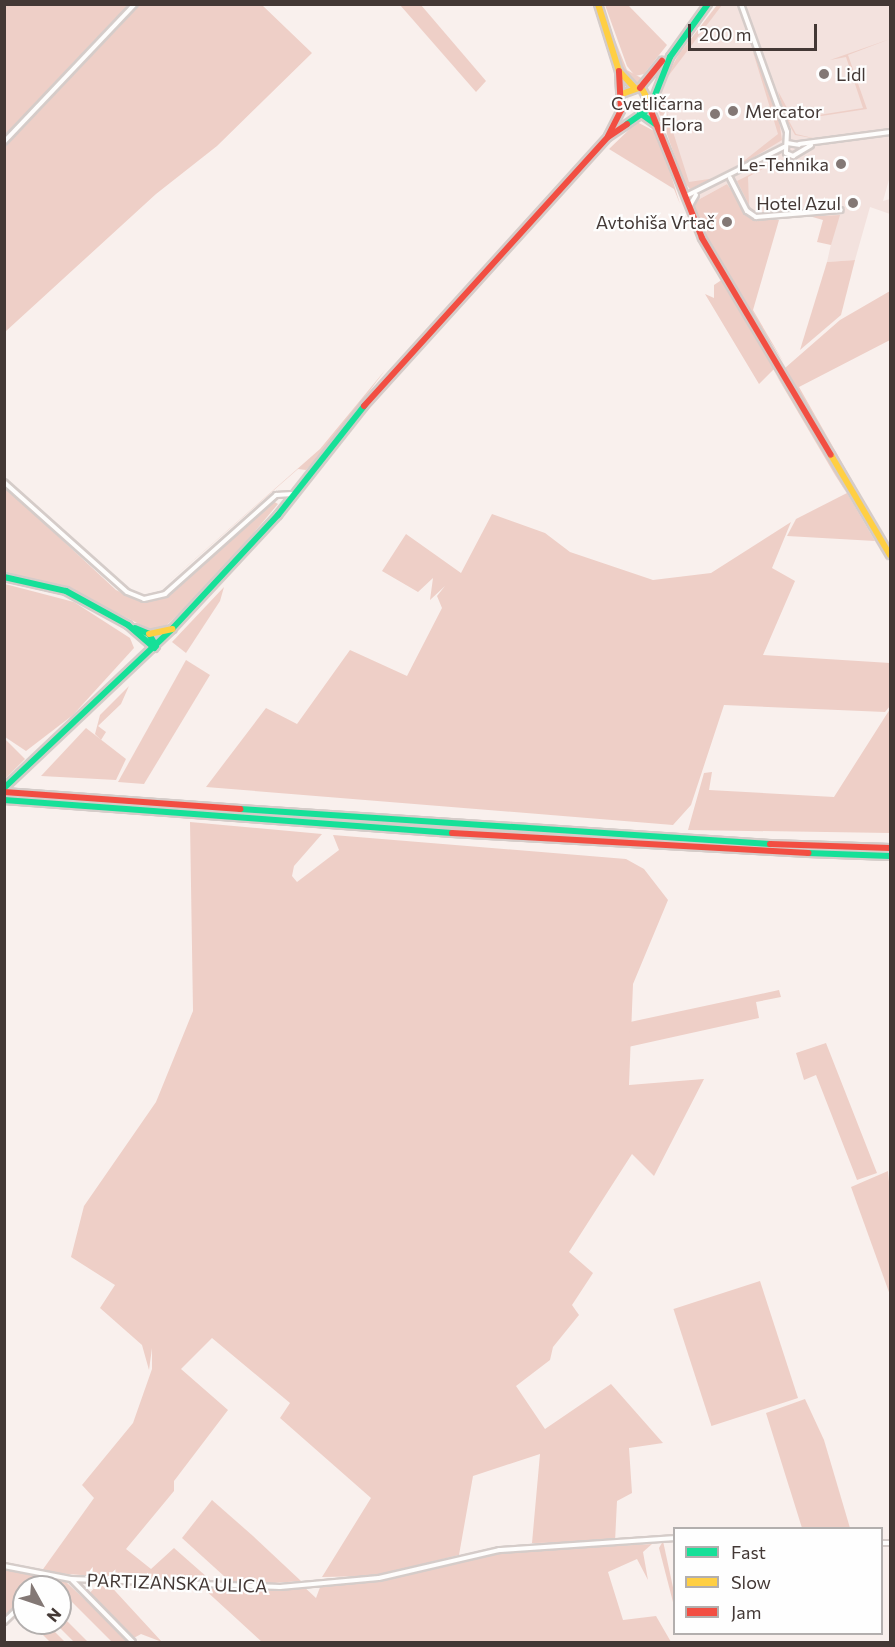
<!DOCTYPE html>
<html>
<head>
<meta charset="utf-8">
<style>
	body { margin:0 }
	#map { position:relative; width:895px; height:1647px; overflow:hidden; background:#f9f0ed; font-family:Commissioner,sans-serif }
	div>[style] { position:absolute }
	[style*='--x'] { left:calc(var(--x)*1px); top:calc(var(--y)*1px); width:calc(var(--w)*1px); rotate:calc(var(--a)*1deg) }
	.built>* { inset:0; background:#f3e2de }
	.green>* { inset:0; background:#eecfc7; transform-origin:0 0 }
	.roads { filter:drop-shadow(2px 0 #d5ccc9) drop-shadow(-2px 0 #d5ccc9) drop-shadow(0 2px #d5ccc9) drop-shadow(0 -2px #d5ccc9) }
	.street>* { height:4px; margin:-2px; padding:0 2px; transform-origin:2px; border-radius:2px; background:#fefdfc }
	.fast>* { height:6px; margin:-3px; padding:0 3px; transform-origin:3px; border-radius:3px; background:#16e098 }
	.slow>* { height:6px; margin:-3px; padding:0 3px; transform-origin:3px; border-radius:3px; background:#ffcf43 }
	.jam>* { height:6px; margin:-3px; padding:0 3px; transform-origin:3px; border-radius:3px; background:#f24e42 }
	.dots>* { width:16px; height:16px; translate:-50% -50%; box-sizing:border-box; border:3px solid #fefefe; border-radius:50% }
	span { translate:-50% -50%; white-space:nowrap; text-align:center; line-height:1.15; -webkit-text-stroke:4.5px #fefefe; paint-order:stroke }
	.poi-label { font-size:18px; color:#433835 }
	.left { translate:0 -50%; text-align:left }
	.right { translate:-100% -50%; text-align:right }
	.street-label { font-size:18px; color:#433835 }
	.frame { position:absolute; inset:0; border:6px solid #433835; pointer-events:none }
	.legend { position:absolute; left:673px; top:1527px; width:210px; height:108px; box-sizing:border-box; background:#fefefe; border:2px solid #b3afae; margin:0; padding:8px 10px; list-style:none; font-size:18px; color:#433835 }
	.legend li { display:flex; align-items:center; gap:12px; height:30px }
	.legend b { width:30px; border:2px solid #b3afae }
	.north { position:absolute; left:12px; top:1575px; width:60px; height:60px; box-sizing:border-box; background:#fefefe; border:2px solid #b3afae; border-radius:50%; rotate:130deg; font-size:16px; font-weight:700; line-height:24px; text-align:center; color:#433835 }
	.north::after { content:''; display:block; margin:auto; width:21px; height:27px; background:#837875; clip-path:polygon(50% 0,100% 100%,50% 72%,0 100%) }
	.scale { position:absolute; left:688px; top:24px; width:129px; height:27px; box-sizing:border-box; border:3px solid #433835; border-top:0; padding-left:8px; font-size:18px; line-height:21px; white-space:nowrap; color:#433835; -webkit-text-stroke:4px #fefefe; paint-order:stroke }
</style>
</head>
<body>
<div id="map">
	<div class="built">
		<div style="clip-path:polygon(719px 5px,890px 5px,890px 176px,883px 201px,890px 199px,890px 214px,870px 207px,855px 260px,827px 262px,838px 213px,759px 221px,746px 214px,727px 184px,696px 201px,688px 187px,657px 109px,658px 89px)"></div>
	</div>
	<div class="green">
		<div style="clip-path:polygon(5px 5px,262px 5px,312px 53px,217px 146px,156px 194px,5px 332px)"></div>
		<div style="clip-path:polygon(400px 5px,421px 5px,486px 81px,476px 92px)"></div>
		<div style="clip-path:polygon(601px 5px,627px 70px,643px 79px,638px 83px,624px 73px)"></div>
		<div style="clip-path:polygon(605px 5px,628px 5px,667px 45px,644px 74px,635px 76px,627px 66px)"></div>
		<div style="clip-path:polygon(717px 5px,722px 5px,660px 87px,679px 54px)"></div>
		<div style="clip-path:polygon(890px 39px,848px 55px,867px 109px,789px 121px,796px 134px,817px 139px,795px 135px,785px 117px,778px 91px,793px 119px,863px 108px,846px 57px,830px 60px)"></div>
		<div style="clip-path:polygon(753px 52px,756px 55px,779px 120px,782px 140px,731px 171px,778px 134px)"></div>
		<div style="clip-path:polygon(659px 88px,689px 182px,722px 177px,690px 189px,684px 182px,658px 109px)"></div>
		<div style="clip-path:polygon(637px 122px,658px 133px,680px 204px,674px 189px,609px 149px)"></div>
		<div style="clip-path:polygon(781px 159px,748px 177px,749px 205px,737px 181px)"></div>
		<div style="clip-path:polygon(727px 184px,751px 218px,779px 220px,753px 310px,784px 363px,714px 254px,693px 210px,696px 201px)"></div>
		<div style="clip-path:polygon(840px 215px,831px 245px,817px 242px,823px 220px,809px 216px)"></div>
		<div style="clip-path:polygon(855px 260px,841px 315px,800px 350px,827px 262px)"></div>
		<div style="clip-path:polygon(723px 279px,775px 368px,759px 384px,705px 294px,714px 298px,714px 285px)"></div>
		<div style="clip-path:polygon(890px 291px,890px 340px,799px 387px,890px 547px,785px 368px,840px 320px)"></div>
		<div style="clip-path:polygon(386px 369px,322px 454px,306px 470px,298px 469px,155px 594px,320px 449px)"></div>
		<div style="clip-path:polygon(775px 373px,823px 446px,846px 492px,835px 475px)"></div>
		<div style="clip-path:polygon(4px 486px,116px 590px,144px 603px,172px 593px,273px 501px,278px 504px,215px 579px,166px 626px,151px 630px,65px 587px,5px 573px)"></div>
		<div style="clip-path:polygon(847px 493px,875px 541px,787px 536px,796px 519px)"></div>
		<div style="clip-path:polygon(492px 514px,545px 533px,570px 552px,653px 580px,711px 573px,791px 522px,772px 568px,795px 581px,763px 655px,890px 663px,890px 706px,885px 712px,724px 705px,691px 805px,673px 825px,206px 787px,266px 708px,297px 724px,350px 650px,407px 676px,442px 608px,437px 596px,445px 586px,430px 600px,433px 578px,418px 592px,382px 571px,406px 534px,461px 573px)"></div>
		<div style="clip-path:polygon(5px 584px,74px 602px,130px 638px,134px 648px,73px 715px,26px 751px,5px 737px)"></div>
		<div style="clip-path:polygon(224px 587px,220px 601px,186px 653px,172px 642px)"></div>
		<div style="clip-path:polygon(186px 660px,210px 675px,144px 784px,118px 782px)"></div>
		<div style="clip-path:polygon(129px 686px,121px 704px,98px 726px,106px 732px,101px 740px,95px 734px,100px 715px)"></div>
		<div style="clip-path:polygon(890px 709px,890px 833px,688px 830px,704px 773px,712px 772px,709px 790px,834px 797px)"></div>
		<div style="clip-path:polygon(86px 728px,126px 759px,116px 780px,41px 776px)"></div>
		<div style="clip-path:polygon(5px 739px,25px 759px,5px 779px,4px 779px)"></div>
		<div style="clip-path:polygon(190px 822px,322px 834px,294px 866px,292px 876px,297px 882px,339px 850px,333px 835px,626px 859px,644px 869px,668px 900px,633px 984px,629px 1085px,704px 1079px,654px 1176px,632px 1154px,569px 1252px,593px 1273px,572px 1305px,579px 1315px,553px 1347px,550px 1360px,516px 1386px,545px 1429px,611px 1384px,663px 1443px,629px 1448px,632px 1493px,617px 1501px,615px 1542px,532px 1543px,540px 1454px,473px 1476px,459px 1555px,375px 1576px,322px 1577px,371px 1498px,280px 1418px,290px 1403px,212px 1338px,181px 1369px,228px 1410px,174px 1481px,174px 1491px,126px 1549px,151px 1569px,174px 1548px,216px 1585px,41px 1572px,94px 1498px,82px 1485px,133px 1423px,152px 1369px,152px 1348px,149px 1370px,142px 1345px,100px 1308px,115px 1285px,71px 1257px,84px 1206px,156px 1102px,193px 1011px)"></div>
		<div style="clip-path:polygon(779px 990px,781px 997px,756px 1002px,759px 1018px,628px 1047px,630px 1022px)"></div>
		<div style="clip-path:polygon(826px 1043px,877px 1173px,857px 1180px,816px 1075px,804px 1080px,796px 1053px)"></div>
		<div style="clip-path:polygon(888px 1171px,890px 1193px,890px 1295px,851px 1187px)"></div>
		<div style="left:760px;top:1281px;width:123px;height:91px;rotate:72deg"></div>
		<div style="clip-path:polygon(805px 1399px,824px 1440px,850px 1528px,802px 1528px,766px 1413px)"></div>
		<div style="clip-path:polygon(212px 1500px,253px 1536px,301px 1581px,235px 1586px,182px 1538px)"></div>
		<div style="clip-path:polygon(663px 1541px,674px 1592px,674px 1606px,659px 1548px)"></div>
		<div style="clip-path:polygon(652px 1544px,643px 1552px,648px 1580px,637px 1559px,608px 1572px,623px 1620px,656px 1616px,671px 1642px,262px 1642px,203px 1588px,255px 1592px,302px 1585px,316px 1598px,322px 1582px,378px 1581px,501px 1552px)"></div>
		<div style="clip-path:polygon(5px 1567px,46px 1580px,40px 1587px,24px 1587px,24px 1601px,5px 1620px)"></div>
		<div style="clip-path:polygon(105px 1580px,162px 1642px,141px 1634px,132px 1639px,86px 1597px,99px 1583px,106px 1589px)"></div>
		<div style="clip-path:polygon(51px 1581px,65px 1581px,130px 1642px,112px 1642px)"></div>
		<div style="clip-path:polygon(60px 1614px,88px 1642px,74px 1642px,55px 1623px)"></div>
		<div style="clip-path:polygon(31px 1623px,46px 1623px,65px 1642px,50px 1642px)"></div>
	</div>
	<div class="roads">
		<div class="street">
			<div style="--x:741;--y:4;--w:136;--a:70.2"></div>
			<div style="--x:787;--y:132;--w:21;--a:93"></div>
			<div style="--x:786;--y:153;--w:8;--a:23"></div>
			<div style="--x:793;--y:156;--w:21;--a:-31"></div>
			<div style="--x:4;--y:142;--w:190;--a:-46.5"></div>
			<div style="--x:787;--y:143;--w:12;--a:9"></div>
			<div style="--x:799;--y:144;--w:92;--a:-7.5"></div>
			<div style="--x:730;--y:178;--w:37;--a:63"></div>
			<div style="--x:747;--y:211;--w:11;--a:34"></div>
			<div style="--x:756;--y:217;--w:85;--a:-4.7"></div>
			<div style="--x:686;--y:196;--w:110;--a:-26.6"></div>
			<div style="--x:689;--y:207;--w:14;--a:-60"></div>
			<div style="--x:4;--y:482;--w:165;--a:41.8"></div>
			<div style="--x:127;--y:592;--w:18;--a:22"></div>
			<div style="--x:144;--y:599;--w:22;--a:-13"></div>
			<div style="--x:165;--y:594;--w:149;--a:-41.7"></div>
			<div style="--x:276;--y:495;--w:17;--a:-3"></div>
			<div style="--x:882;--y:1543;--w:8;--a:0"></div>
			<div style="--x:4;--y:1566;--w:68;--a:11"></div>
			<div style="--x:71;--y:1579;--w:209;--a:2.2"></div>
			<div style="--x:280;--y:1587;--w:99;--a:-5.2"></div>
			<div style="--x:379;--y:1578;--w:123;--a:-13.1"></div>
			<div style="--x:499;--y:1550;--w:175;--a:-3.9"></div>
			<div style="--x:72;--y:1580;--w:87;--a:45.5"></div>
			<div style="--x:41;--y:1587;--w:13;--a:-42"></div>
			<div style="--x:4;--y:1622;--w:28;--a:-44"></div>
		</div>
		<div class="fast">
			<div style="--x:640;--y:113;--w:19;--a:36"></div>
			<div style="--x:627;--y:124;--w:28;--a:-35"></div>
			<div style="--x:650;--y:108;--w:55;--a:-68.6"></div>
			<div style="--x:670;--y:57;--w:65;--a:-54.4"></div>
			<div style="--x:4;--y:577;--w:64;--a:12.7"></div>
			<div style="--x:66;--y:591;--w:71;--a:28.7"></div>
			<div style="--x:128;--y:625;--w:35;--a:41"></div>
			<div style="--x:135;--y:628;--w:15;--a:23"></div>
			<div style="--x:149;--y:634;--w:14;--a:60"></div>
			<div style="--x:4;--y:788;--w:231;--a:-43.4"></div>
			<div style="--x:172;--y:629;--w:156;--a:-47.1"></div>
			<div style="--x:278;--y:515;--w:139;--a:-51.7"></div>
			<div style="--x:4;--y:800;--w:449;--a:4.2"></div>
			<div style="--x:240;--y:809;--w:531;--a:3.78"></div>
			<div style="--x:808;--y:853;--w:82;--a:2.1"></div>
		</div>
		<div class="slow">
			<div style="--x:598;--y:4;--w:70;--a:72.6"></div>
			<div style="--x:619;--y:71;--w:21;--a:47"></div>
			<div style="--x:622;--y:94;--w:20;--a:-20"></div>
			<div style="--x:641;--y:87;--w:17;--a:62"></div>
			<div style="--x:831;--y:455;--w:116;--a:59.5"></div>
			<div style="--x:149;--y:634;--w:24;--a:-12"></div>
		</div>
		<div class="jam">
			<div style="--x:640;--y:88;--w:35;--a:-51"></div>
			<div style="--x:649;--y:106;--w:142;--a:68.1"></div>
			<div style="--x:702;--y:238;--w:252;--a:59.3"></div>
			<div style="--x:608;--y:136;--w:29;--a:-63"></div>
			<div style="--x:621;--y:110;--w:39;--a:-93"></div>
			<div style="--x:364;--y:406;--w:363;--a:-47.8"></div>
			<div style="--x:608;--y:137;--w:23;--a:-34"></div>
			<div style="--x:4;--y:792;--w:237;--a:4.1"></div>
			<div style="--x:452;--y:833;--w:357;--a:3.2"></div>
			<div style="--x:770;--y:844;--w:120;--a:1.9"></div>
		</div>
	</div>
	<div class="dots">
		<div style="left:824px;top:74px;background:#837875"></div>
		<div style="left:733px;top:111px;background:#837875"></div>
		<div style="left:715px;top:114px;background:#837875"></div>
		<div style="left:841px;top:164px;background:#837875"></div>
		<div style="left:853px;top:203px;background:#837875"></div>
		<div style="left:727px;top:222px;background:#837875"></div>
	</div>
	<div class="poi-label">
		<span class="left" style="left:836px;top:74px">Lidl</span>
		<span class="right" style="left:703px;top:114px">Cvetličarna<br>Flora</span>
		<span class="left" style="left:745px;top:111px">Mercator</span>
		<span class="right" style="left:829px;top:164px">Le-Tehnika</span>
		<span class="right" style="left:841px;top:203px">Hotel Azul</span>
		<span class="right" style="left:715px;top:222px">Avtohiša Vrtač</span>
	</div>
	<div class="street-label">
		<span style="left:177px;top:1583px;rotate:2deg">PARTIZANSKA ULICA</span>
	</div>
	<div class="frame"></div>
	<ul class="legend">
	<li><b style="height:8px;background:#16e098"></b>Fast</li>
	<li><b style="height:8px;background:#ffcf43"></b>Slow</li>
	<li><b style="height:8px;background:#f24e42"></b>Jam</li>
	</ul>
	<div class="north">N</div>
	<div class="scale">200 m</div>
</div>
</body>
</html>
